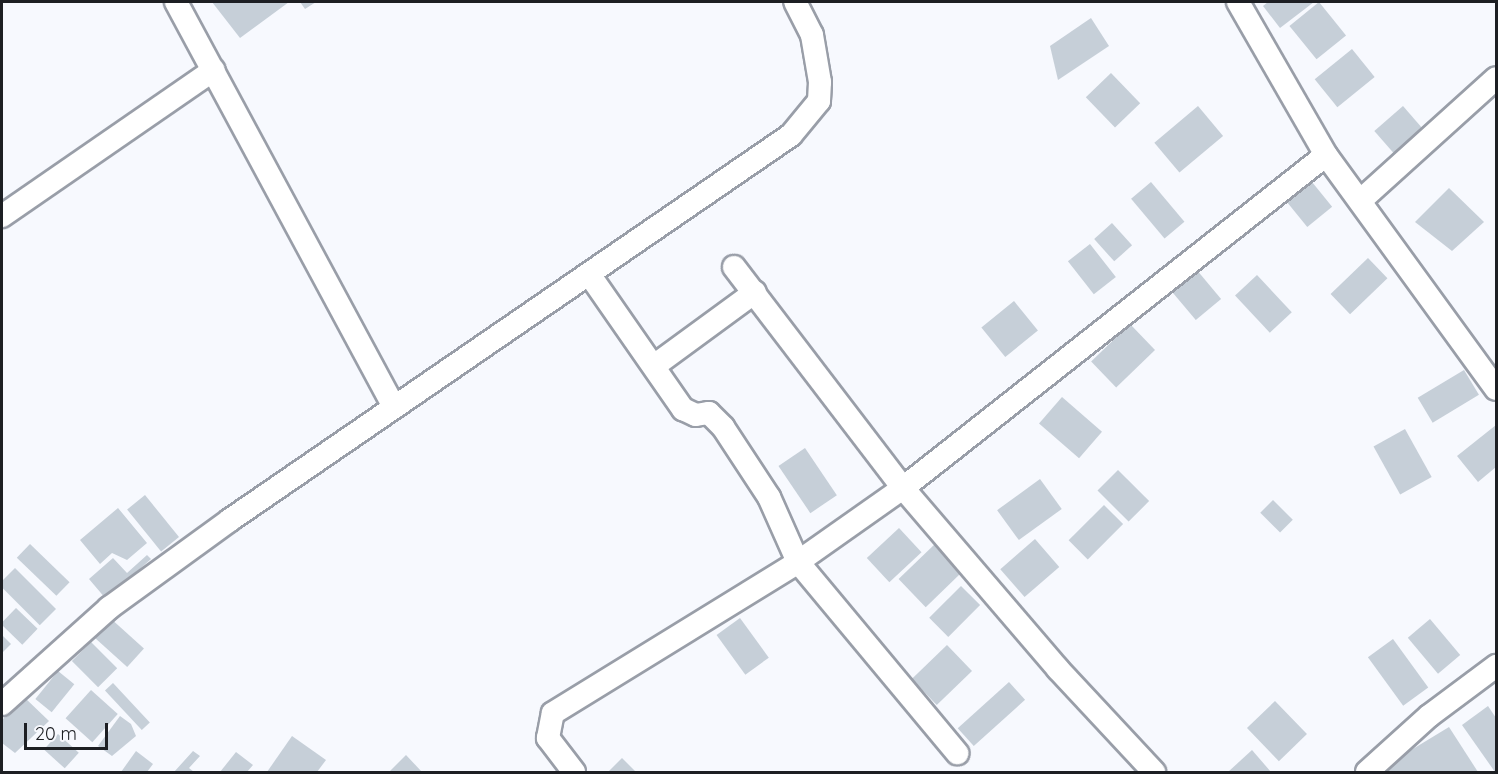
<!DOCTYPE html>
<html>
<head>
<meta charset="utf-8">
<style>
	body { margin:0 }
	#map { position:relative; width:1498px; height:774px; overflow:hidden; background:#f7f9fe; font-family:Quicksand,sans-serif }
	div>[style] { position:absolute }
	[style*='--x'] { left:calc(var(--x)*1px); top:calc(var(--y)*1px); width:calc(var(--w)*1px); rotate:calc(var(--a)*1deg) }
	.building>* { inset:0; background:#c6cfd8; transform-origin:0 0 }
	.roads { filter:drop-shadow(2px 0 #999ea8) drop-shadow(-2px 0 #999ea8) drop-shadow(0 2px #999ea8) drop-shadow(0 -2px #999ea8) }
	.street>* { height:22px; margin:-11px; padding:0 11px; transform-origin:11px; border-radius:11px; background:#fff }
	span { translate:-50% -50%; white-space:nowrap; text-align:center; line-height:1.15; -webkit-text-stroke:4.5px #f7f9fe; paint-order:stroke }
	.frame { position:absolute; inset:0; border:3px solid #1d1f23; pointer-events:none }
	.scale { position:absolute; left:24px; top:723px; width:84px; height:27px; box-sizing:border-box; border:3px solid #1d1f23; border-top:0; padding-left:8px; font-size:18px; line-height:21px; white-space:nowrap; color:#1d1f23; -webkit-text-stroke:4px #f7f9fe; paint-order:stroke }
</style>
</head>
<body>
<div id="map">
	<div class="building">
		<div style="clip-path:polygon(212px 2px,289px 2px,240px 38px)"></div>
		<div style="clip-path:polygon(300px 2px,316px 2px,305px 9px)"></div>
		<div style="clip-path:polygon(1268px 2px,1314px 2px,1280px 28px,1263px 6px)"></div>
		<div style="left:1319px;top:2px;width:43px;height:38px;rotate:51deg"></div>
		<div style="clip-path:polygon(1091px 18px,1109px 46px,1058px 80px,1050px 46px)"></div>
		<div style="left:1352px;top:49px;width:36px;height:48px;rotate:51deg"></div>
		<div style="left:1111px;top:73px;width:42px;height:35px;rotate:46deg"></div>
		<div style="left:1198px;top:106px;width:39px;height:57px;rotate:50deg"></div>
		<div style="left:1403px;top:106px;width:38px;height:38px;rotate:49deg"></div>
		<div style="left:1151px;top:182px;width:52px;height:26px;rotate:50deg"></div>
		<div style="left:1312px;top:182px;width:32px;height:32px;rotate:51deg"></div>
		<div style="clip-path:polygon(1449px 188px,1484px 222px,1452px 251px,1415px 222px)"></div>
		<div style="left:1112px;top:223px;width:30px;height:24px;rotate:48deg"></div>
		<div style="left:1090px;top:244px;width:42px;height:28px;rotate:52deg"></div>
		<div style="left:1368px;top:258px;width:28px;height:52px;rotate:46deg"></div>
		<div style="left:1196px;top:269px;width:39px;height:33px;rotate:50deg"></div>
		<div style="left:1257px;top:275px;width:51px;height:30px;rotate:47deg"></div>
		<div style="left:1014px;top:301px;width:38px;height:42px;rotate:51deg"></div>
		<div style="left:1130px;top:324px;width:36px;height:54px;rotate:46deg"></div>
		<div style="left:1464px;top:370px;width:29px;height:54px;rotate:59deg"></div>
		<div style="left:1062px;top:397px;width:53px;height:35px;rotate:41deg"></div>
		<div style="clip-path:polygon(1496px 425px,1496px 467px,1478px 482px,1457px 456px)"></div>
		<div style="left:1405px;top:429px;width:55px;height:36px;rotate:61deg"></div>
		<div style="left:805px;top:448px;width:57px;height:32px;rotate:56deg"></div>
		<div style="left:1118px;top:470px;width:44px;height:29px;rotate:45deg"></div>
		<div style="left:1040px;top:479px;width:37px;height:53px;rotate:54deg"></div>
		<div style="left:145px;top:495px;width:54px;height:23px;rotate:51deg"></div>
		<div style="left:1273px;top:500px;width:28px;height:18px;rotate:45deg"></div>
		<div style="left:1104px;top:505px;width:27px;height:50px;rotate:45deg"></div>
		<div style="clip-path:polygon(118px 508px,147px 543px,127px 560px,112px 553px,100px 564px,80px 540px)"></div>
		<div style="left:899px;top:528px;width:33px;height:44px;rotate:47deg"></div>
		<div style="left:1035px;top:539px;width:37px;height:46px;rotate:49deg"></div>
		<div style="left:936px;top:543px;width:39px;height:52px;rotate:46deg"></div>
		<div style="left:30px;top:544px;width:55px;height:19px;rotate:44deg"></div>
		<div style="clip-path:polygon(147px 555px,151px 559px,106px 599px,89px 579px,113px 558px,127px 573px)"></div>
		<div style="left:15px;top:568px;width:58px;height:23px;rotate:45deg"></div>
		<div style="left:961px;top:586px;width:27px;height:45px;rotate:45deg"></div>
		<div style="left:16px;top:608px;width:30px;height:22px;rotate:44deg"></div>
		<div style="left:109px;top:617px;width:47px;height:25px;rotate:42deg"></div>
		<div style="left:740px;top:618px;width:49px;height:29px;rotate:54deg"></div>
		<div style="left:1430px;top:619px;width:47px;height:29px;rotate:50deg"></div>
		<div style="clip-path:polygon(2px 635px,11px 644px,2px 653px)"></div>
		<div style="left:1393px;top:639px;width:60px;height:31px;rotate:54deg"></div>
		<div style="left:91px;top:642px;width:37px;height:27px;rotate:45deg"></div>
		<div style="left:947px;top:645px;width:36px;height:49px;rotate:46deg"></div>
		<div style="left:58px;top:671px;width:21px;height:36px;rotate:39deg"></div>
		<div style="left:1009px;top:682px;width:24px;height:69px;rotate:48deg"></div>
		<div style="left:113px;top:683px;width:54px;height:11px;rotate:47deg"></div>
		<div style="left:91px;top:690px;width:36px;height:38px;rotate:42deg"></div>
		<div style="clip-path:polygon(24px 697px,49px 721px,15px 753px,2px 743px,2px 720px)"></div>
		<div style="left:1275px;top:701px;width:46px;height:39px;rotate:46deg"></div>
		<div style="clip-path:polygon(1488px 706px,1496px 718px,1495px 772px,1462px 725px)"></div>
		<div style="clip-path:polygon(120px 716px,131px 724px,136px 736px,112px 756px,98px 746px)"></div>
		<div style="clip-path:polygon(1449px 727px,1478px 772px,1375px 772px)"></div>
		<div style="left:58px;top:734px;width:28px;height:21px;rotate:42deg"></div>
		<div style="clip-path:polygon(292px 736px,326px 760px,317px 772px,267px 772px)"></div>
		<div style="clip-path:polygon(1252px 750px,1271px 772px,1228px 772px)"></div>
		<div style="clip-path:polygon(136px 751px,153px 764px,147px 772px,121px 772px)"></div>
		<div style="clip-path:polygon(193px 751px,200px 756px,189px 768px,194px 772px,174px 772px)"></div>
		<div style="clip-path:polygon(236px 752px,253px 765px,247px 772px,220px 772px)"></div>
		<div style="clip-path:polygon(406px 755px,422px 772px,389px 772px)"></div>
		<div style="clip-path:polygon(622px 758px,636px 772px,608px 772px)"></div>
	</div>
	<div class="roads">
		<div class="street">
			<div style="--x:176;--y:2;--w:460;--a:61.7"></div>
			<div style="--x:1238;--y:2;--w:177;--a:60.1"></div>
			<div style="--x:1326;--y:155;--w:289;--a:54"></div>
			<div style="--x:1360;--y:201;--w:183;--a:-42.1"></div>
			<div style="--x:2;--y:216;--w:257;--a:-34.6"></div>
			<div style="--x:734;--y:267;--w:278;--a:52.6"></div>
			<div style="--x:903;--y:488;--w:238;--a:49.4"></div>
			<div style="--x:1058;--y:669;--w:141;--a:47"></div>
			<div style="--x:589;--y:274;--w:165;--a:55.2"></div>
			<div style="--x:683;--y:409;--w:14;--a:25"></div>
			<div style="--x:696;--y:415;--w:13;--a:-9"></div>
			<div style="--x:709;--y:413;--w:20;--a:45"></div>
			<div style="--x:723;--y:427;--w:84;--a:56.7"></div>
			<div style="--x:769;--y:497;--w:71;--a:66"></div>
			<div style="--x:798;--y:562;--w:249;--a:50.2"></div>
			<div style="--x:654;--y:366;--w:125;--a:-36.2"></div>
			<div style="--x:2;--y:704;--w:144;--a:-41.9"></div>
			<div style="--x:109;--y:608;--w:150;--a:-36"></div>
			<div style="--x:230;--y:520;--w:680;--a:-34.46"></div>
			<div style="--x:791;--y:135;--w:44;--a:-50.5"></div>
			<div style="--x:819;--y:101;--w:19;--a:-87"></div>
			<div style="--x:820;--y:82;--w:48;--a:-99.7"></div>
			<div style="--x:812;--y:35;--w:37;--a:-117"></div>
			<div style="--x:574;--y:772;--w:43;--a:-127.4"></div>
			<div style="--x:548;--y:738;--w:25;--a:-79"></div>
			<div style="--x:553;--y:713;--w:288;--a:-31.6"></div>
			<div style="--x:798;--y:562;--w:128;--a:-35.2"></div>
			<div style="--x:903;--y:488;--w:538;--a:-38.21"></div>
			<div style="--x:1367;--y:772;--w:84;--a:-42.1"></div>
			<div style="--x:1429;--y:716;--w:84;--a:-36.7"></div>
		</div>
	</div>
	<div class="frame"></div>
	<div class="scale">20 m</div>
</div>
</body>
</html>
